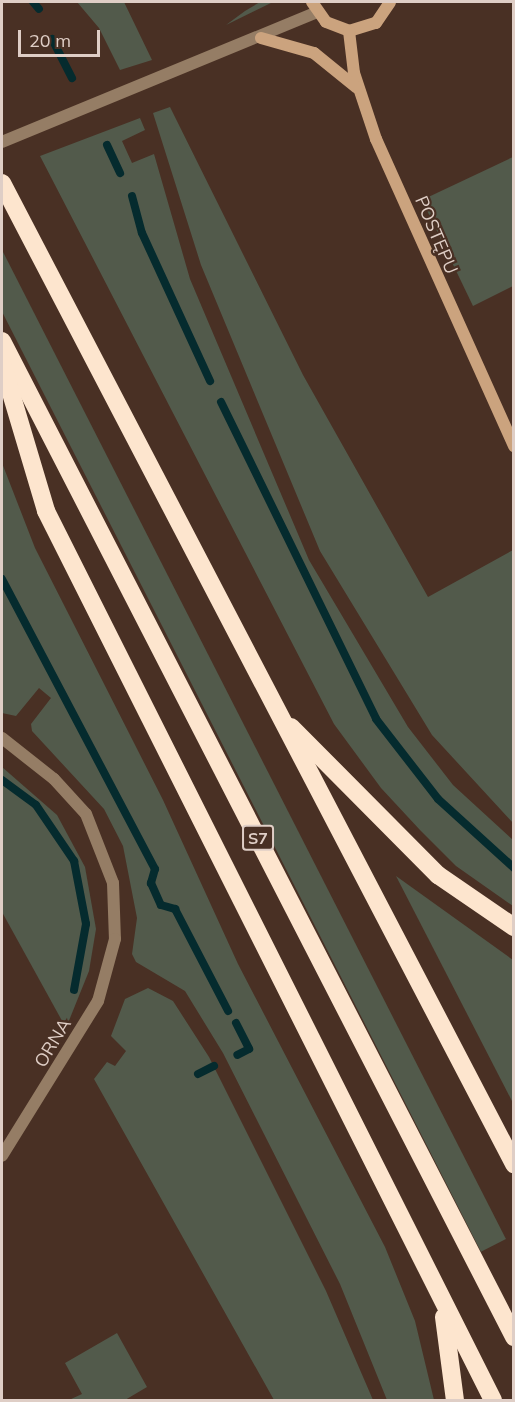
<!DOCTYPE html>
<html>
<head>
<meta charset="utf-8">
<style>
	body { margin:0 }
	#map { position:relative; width:515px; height:1402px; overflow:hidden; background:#493024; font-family:Mulish,sans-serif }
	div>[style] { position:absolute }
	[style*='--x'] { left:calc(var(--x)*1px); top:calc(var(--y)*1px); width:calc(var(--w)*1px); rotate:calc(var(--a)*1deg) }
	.green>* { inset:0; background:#525a4b; transform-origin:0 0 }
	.stream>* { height:8px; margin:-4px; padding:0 4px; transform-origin:4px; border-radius:4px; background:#052b2e }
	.street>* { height:12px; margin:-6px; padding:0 6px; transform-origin:6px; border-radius:6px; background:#957d65 }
	.secondary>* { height:12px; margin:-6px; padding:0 6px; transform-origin:6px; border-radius:6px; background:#cba37e }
	.highway>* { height:18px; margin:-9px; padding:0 9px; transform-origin:9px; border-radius:9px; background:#fde5ce }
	span { translate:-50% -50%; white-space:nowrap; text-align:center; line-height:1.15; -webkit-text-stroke:4.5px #493024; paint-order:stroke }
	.shield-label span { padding:2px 4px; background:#493024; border:2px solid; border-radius:4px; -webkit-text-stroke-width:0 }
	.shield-label { font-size:16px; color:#dfcec6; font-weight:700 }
	.street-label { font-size:18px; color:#dfcec6 }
	.frame { position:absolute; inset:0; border:3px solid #dfcec6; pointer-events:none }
	.scale { position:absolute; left:18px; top:30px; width:82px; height:27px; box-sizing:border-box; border:3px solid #dfcec6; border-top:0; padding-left:8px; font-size:18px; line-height:21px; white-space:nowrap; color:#dfcec6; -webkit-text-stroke:4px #493024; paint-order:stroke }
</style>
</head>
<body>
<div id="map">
	<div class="green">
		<div style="clip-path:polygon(77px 2px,124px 2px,152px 60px,120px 70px,99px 28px)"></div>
		<div style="clip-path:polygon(260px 2px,273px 2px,226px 25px,245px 11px)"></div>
		<div style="clip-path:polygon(170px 107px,303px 375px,428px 597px,513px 550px,513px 823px,432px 735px,320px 551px,201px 265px,153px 113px)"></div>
		<div style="clip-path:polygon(140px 118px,145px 130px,122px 141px,132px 163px,154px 154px,190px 279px,309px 560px,408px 727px,453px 785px,513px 840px,513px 906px,456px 866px,420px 830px,381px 788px,334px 724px,40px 156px)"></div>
		<div style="clip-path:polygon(513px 157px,513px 286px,473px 306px,422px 200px)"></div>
		<div style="left:2px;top:250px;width:1110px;height:28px;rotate:63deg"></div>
		<div style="clip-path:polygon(2px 463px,35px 548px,163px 800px,238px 964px,385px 1247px,415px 1321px,434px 1400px,387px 1400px,340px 1284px,223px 1053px,185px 991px,136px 962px,132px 954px,137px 918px,123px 846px,104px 809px,32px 731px,31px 724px,51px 698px,39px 688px,16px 716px,2px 713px)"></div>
		<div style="clip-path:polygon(2px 767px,57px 815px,85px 867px,96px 929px,89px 971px,66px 1028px,2px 912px)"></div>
		<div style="clip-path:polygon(396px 876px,513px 960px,513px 1103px)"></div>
		<div style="clip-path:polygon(148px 988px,173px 1001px,209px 1057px,326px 1291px,373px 1400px,274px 1400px,94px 1079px,107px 1062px,115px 1066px,126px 1051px,111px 1036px,125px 999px)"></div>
		<div style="clip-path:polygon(117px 1333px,147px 1387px,125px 1400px,69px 1400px,82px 1394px,65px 1363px)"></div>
	</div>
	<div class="stream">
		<div style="--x:33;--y:2;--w:9;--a:49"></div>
		<div style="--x:52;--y:39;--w:44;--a:62.9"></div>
		<div style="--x:107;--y:145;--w:31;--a:65"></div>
		<div style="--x:132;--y:196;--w:38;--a:75"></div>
		<div style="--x:142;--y:233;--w:163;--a:65.3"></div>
		<div style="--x:221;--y:402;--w:353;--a:63.9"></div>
		<div style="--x:376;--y:719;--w:101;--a:52.2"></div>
		<div style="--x:438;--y:799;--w:103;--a:42.2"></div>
		<div style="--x:2;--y:579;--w:328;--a:62.2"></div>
		<div style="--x:155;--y:869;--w:15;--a:106"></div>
		<div style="--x:151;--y:883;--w:24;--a:66"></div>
		<div style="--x:161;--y:905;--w:15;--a:16"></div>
		<div style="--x:175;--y:909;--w:115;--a:62.5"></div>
		<div style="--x:2;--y:780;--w:42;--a:36.3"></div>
		<div style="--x:36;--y:805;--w:68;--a:55.8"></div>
		<div style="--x:74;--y:861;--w:64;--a:79.2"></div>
		<div style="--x:86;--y:924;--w:67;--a:100.3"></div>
		<div style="--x:236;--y:1023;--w:29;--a:63"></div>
		<div style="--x:249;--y:1049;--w:13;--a:153"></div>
		<div style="--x:198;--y:1074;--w:18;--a:-27"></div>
	</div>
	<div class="street">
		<div style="--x:2;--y:142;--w:341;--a:-22.4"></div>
		<div style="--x:2;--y:738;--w:66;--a:38.3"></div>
		<div style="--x:54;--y:779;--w:47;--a:47.6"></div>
		<div style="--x:86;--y:814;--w:74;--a:68.6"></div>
		<div style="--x:113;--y:883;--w:56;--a:88"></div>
		<div style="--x:115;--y:939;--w:64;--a:105.3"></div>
		<div style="--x:98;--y:1001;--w:182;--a:121.8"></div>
	</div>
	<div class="secondary">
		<div style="--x:312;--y:2;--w:24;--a:55"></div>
		<div style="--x:326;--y:22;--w:25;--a:21"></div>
		<div style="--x:349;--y:31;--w:28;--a:-17"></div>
		<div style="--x:376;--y:23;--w:25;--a:-56"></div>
		<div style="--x:349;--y:31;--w:42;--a:83.2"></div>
		<div style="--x:354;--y:73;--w:70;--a:71.6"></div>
		<div style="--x:376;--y:139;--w:337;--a:65.8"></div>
		<div style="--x:261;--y:38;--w:55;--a:15.8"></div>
		<div style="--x:314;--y:53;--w:55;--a:39.1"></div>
	</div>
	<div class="highway">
		<div style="--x:2;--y:183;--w:1107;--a:62.44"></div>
		<div style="--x:2;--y:341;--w:1120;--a:62.79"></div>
		<div style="--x:2;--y:363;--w:154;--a:73.4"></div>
		<div style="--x:46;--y:511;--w:995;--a:63.31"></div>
		<div style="--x:291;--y:727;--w:209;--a:45.2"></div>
		<div style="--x:438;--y:875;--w:92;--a:34.4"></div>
		<div style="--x:444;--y:1317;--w:84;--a:82.5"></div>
	</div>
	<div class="shield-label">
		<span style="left:258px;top:838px">S7</span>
	</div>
	<div class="street-label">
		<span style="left:436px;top:235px;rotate:67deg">POSTĘPU</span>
		<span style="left:53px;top:1043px;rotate:-59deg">ORNA</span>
	</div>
	<div class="frame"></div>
	<div class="scale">20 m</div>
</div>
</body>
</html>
